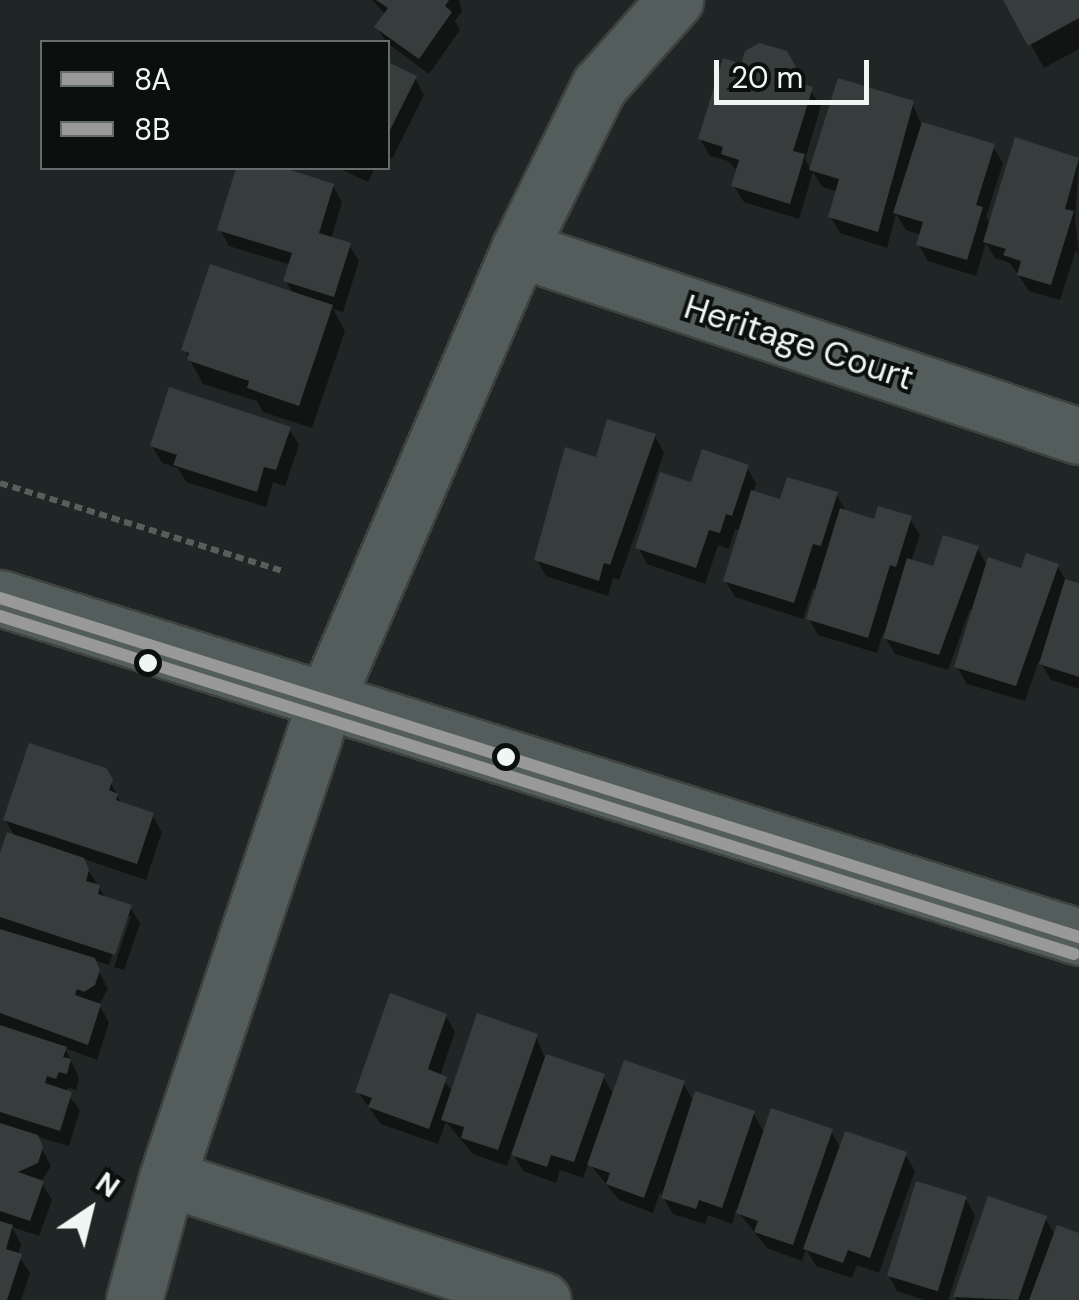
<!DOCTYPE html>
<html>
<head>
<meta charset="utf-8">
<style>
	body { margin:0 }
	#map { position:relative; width:1079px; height:1300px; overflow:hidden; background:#202625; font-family:"DM Sans",sans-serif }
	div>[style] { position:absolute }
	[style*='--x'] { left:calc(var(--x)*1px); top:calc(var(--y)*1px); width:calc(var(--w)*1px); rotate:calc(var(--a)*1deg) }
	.shadow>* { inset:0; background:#0007 }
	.building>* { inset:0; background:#373d3c; transform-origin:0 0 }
	.path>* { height:6px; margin-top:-3px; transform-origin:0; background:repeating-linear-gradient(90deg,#575f5d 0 8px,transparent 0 13px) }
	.roads { filter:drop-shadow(2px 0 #3e4241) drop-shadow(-2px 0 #3e4241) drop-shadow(0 2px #3e4241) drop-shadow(0 -2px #3e4241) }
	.minor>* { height:55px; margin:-27.5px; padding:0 27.5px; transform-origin:27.5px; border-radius:27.5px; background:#535d5b }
	.major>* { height:55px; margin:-27.5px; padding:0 27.5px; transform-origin:27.5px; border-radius:27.5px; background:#535d5b }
	.bus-1>* { height:12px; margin:-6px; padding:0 6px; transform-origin:6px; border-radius:6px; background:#999 }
	.bus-2>* { height:12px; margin:-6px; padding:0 6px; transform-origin:6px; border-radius:6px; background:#999 }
	.dots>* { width:28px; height:28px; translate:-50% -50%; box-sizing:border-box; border:5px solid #0b100f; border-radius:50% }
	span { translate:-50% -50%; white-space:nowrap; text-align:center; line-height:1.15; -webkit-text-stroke:8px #0b100f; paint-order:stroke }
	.street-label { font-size:35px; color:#eff7f5 }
	.legend { position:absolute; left:40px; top:40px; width:350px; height:130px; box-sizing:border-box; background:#0b100f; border:2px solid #666c6b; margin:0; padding:12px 18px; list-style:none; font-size:30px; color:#eff7f5 }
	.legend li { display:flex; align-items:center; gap:20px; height:50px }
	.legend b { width:50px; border:2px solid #666c6b }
	.north { position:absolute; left:40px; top:1160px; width:100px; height:100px; -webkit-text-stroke:8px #0b100f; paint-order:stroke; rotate:35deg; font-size:28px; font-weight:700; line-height:40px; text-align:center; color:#eff7f5 }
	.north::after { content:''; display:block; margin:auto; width:35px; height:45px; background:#eff7f5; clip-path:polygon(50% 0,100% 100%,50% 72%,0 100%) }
	.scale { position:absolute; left:714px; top:60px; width:155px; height:45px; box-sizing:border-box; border:5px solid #eff7f5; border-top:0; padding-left:12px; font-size:30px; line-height:35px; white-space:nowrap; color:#eff7f5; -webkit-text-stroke:8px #0b100f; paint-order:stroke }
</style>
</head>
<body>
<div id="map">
	<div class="shadow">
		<div style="clip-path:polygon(372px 0,459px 0,462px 11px,455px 21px,460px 30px,429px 74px,386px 42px,377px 27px,386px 15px)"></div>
		<div style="clip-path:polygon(1006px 0,1079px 0,1079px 49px,1044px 68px)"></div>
		<div style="clip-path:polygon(785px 53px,821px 106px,805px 159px,812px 171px,840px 81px,912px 103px,921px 124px,993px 147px,1003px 163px,986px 217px,991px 225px,1017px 141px,1079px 161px,1075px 219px,1079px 255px,1076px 250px,1060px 300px,1029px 291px,1010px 263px,995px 258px,986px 243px,976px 276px,928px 261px,918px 244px,922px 235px,906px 230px,896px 214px,887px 248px,840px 233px,830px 216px,838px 192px,822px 187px,813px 172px,799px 219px,744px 202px,734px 186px,738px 172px,728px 161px,710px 156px,700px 139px,742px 68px)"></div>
		<div style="clip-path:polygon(388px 64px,415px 78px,424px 95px,392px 159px,388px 157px)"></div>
		<div style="clip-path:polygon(239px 168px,276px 168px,333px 186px,342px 202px,331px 239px,349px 245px,359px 261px,343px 312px,333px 309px,345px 331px,312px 428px,263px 412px,257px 401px,203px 384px,184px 349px,293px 294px,286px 281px,291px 265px,229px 246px,220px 229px)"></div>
		<div style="clip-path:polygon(338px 168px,375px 168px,368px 182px)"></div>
		<div style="clip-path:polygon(289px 429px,299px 445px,285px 486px,273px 482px,266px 507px,186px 482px,178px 468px,162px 463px,152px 446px)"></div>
		<div style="clip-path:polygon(655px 436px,664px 453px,619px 580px,613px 578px,608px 596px,546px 576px,537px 560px,597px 460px)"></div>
		<div style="clip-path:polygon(747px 467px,756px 484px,753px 493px,782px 502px,836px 494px,846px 511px,875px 522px,910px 519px,920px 535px,911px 562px,935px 569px,977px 548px,988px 567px,1023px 571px,1057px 566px,1067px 582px,1079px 586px,1079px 689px,1051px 680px,1039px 660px,1025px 701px,967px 684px,957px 667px,974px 611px,970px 609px,948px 670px,895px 654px,883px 633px,877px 653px,818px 635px,809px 619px,818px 590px,813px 588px,803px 619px,735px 597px,725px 580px,741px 531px,735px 529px,729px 549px,718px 545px,705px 584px,647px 564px,638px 547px,693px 485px)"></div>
		<div style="clip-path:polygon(104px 770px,122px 805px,152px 815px,162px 832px,146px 880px,81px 858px,106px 899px,130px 907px,140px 924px,124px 970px,114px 967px,131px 916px,125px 916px,109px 965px,93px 960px,108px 989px,99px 1005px,109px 1022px,97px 1060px,65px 1048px,79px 1078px,76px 1090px,68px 1087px,66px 1092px,80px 1110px,69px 1146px,35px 1136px,51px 1166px,41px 1182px,52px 1200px,39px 1236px,12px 1227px,21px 1244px,18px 1255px,30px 1273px,21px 1300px,0 1300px,0 862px,16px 838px,5px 820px)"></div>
		<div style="clip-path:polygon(446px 1016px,455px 1032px,440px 1076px,453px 1092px,536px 1036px,544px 1056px,603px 1076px,614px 1096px,683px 1083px,694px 1102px,753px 1113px,765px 1134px,831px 1131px,841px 1149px,905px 1154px,915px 1171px,879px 1273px,857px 1265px,852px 1278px,816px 1266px,806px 1249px,802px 1261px,767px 1248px,736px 1209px,732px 1224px,708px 1215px,705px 1224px,673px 1214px,660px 1192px,653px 1213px,619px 1200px,589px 1163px,583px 1178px,560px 1170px,556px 1183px,523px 1171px,512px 1152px,507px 1166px,473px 1154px,446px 1122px,438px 1144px,381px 1124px,358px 1092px)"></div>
		<div style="clip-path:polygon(966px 1199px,975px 1216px,948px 1300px,925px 1300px,897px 1291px,888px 1274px)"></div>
		<div style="clip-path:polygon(1045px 1218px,1055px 1235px,1079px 1236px,1079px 1300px,957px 1300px,955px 1297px)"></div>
	</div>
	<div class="building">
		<div style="clip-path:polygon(376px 0,449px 0,445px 6px,452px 12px,419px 59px,374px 27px,388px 8px)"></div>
		<div style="clip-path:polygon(1003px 0,1079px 0,1079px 18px,1028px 46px)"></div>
		<div style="clip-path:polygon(759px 43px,787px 51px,796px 67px,792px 80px,813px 87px,793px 151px,805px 154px,790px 204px,731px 186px,739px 160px,721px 154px,723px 147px,698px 139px,723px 58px,741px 64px,745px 51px)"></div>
		<div style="clip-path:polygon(388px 62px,417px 76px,388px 134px)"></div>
		<div style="clip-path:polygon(838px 78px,914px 101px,878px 232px,828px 217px,839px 179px,809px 170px)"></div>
		<div style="clip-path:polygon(922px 122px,995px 144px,976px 205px,983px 207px,967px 260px,916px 245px,923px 222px,893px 213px)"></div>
		<div style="clip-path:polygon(1015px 137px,1079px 158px,1065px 209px,1074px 211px,1051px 285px,1017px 275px,1021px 261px,1003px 255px,1006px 249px,983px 242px)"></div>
		<div style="clip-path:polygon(236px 168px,284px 168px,334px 184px,319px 233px,351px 243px,334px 297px,283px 281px,292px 253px,217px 230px)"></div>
		<div style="clip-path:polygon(210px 264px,333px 305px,299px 406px,247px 388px,249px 381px,187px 360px,189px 353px,181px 350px)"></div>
		<div style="clip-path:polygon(169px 387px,291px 427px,276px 470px,264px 467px,257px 492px,173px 465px,177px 455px,150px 446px)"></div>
		<div style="clip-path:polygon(607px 419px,656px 434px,610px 565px,604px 563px,599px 581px,534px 560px,565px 447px,596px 457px)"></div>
		<div style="clip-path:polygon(702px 449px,749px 465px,732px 516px,726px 514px,720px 533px,709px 530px,696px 568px,635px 548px,660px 472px,691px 482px)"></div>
		<div style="clip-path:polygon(787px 477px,838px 492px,821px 546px,813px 544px,794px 603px,723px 581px,751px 490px,780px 499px)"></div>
		<div style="clip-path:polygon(878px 506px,912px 516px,896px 567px,890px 565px,868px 638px,806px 619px,840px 508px,874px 519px)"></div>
		<div style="clip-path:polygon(943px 535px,979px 546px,939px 655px,883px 638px,907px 558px,933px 566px)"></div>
		<div style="clip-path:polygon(1026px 553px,1059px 564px,1016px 686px,954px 667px,988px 557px,1021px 568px)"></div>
		<div style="clip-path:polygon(1065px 579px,1079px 583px,1079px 677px,1039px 664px)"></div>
		<div style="clip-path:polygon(29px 743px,106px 768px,113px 779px,109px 790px,118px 794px,116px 800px,154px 813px,137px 864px,3px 820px)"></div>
		<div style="clip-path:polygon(7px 832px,84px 858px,89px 870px,86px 881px,100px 885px,98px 894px,132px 905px,115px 955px,0 917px,0 853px)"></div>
		<div style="clip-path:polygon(0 929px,95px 958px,100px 970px,95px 985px,84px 992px,77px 989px,75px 995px,101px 1004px,88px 1045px,0 1013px)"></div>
		<div style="clip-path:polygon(390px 993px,447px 1014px,428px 1069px,447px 1077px,429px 1129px,368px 1107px,372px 1098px,355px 1092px)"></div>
		<div style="clip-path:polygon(477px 1013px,538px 1034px,498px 1150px,461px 1138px,464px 1127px,441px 1120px)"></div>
		<div style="clip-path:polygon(0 1025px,67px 1047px,63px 1057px,71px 1059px,67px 1074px,59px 1072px,56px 1079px,47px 1076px,45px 1083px,72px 1092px,60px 1131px,0 1112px)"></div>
		<div style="clip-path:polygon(546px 1054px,605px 1074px,574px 1162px,551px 1155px,547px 1167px,511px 1155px)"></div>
		<div style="clip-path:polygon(624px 1060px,685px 1081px,644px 1198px,606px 1184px,610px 1173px,587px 1165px)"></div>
		<div style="clip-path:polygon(695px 1091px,755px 1111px,722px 1208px,699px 1200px,696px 1209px,661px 1198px)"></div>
		<div style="clip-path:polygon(771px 1108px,833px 1129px,793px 1245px,754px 1232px,758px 1221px,736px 1213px)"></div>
		<div style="clip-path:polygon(0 1123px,38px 1135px,43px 1147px,38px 1163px,18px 1172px,44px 1181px,30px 1221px,0 1211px)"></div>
		<div style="clip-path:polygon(845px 1131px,907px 1152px,870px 1258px,848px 1250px,843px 1263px,803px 1249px)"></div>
		<div style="left:916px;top:1181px;width:53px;height:99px;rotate:17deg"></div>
		<div style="clip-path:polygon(988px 1196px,1047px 1216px,1018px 1300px,953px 1297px)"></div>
		<div style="clip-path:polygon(0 1221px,13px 1225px,6px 1249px,22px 1254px,7px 1300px,0 1300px)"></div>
		<div style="clip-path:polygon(1057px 1225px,1079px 1233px,1079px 1300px,1029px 1300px)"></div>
	</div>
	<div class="path">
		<div style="--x:0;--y:483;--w:295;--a:17.3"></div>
	</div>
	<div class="roads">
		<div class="minor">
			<div style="--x:519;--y:249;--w:590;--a:18.47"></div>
			<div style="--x:167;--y:1178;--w:395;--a:18"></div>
			<div style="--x:134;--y:1300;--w:126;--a:-74.9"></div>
			<div style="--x:167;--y:1178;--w:502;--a:-71.64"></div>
			<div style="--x:325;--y:702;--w:493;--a:-66.8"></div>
			<div style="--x:519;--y:249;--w:182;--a:-63.9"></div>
			<div style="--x:599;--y:86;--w:115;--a:-48.5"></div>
		</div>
		<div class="major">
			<div style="--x:0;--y:598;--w:1131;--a:17.44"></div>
		</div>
	</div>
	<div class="bus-1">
		<div style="--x:0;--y:598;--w:1131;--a:17.44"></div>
	</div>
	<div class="bus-2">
		<div style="--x:0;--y:616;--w:1126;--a:17.47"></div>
	</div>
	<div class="dots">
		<div style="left:148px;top:663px;background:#eff7f5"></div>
		<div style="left:506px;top:757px;background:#eff7f5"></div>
	</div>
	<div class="street-label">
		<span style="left:799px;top:342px;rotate:18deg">Heritage Court</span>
	</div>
	<ul class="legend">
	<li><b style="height:12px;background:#999"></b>8A</li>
	<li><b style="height:12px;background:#999"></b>8B</li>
	</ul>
	<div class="north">N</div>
	<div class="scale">20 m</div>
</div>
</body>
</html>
